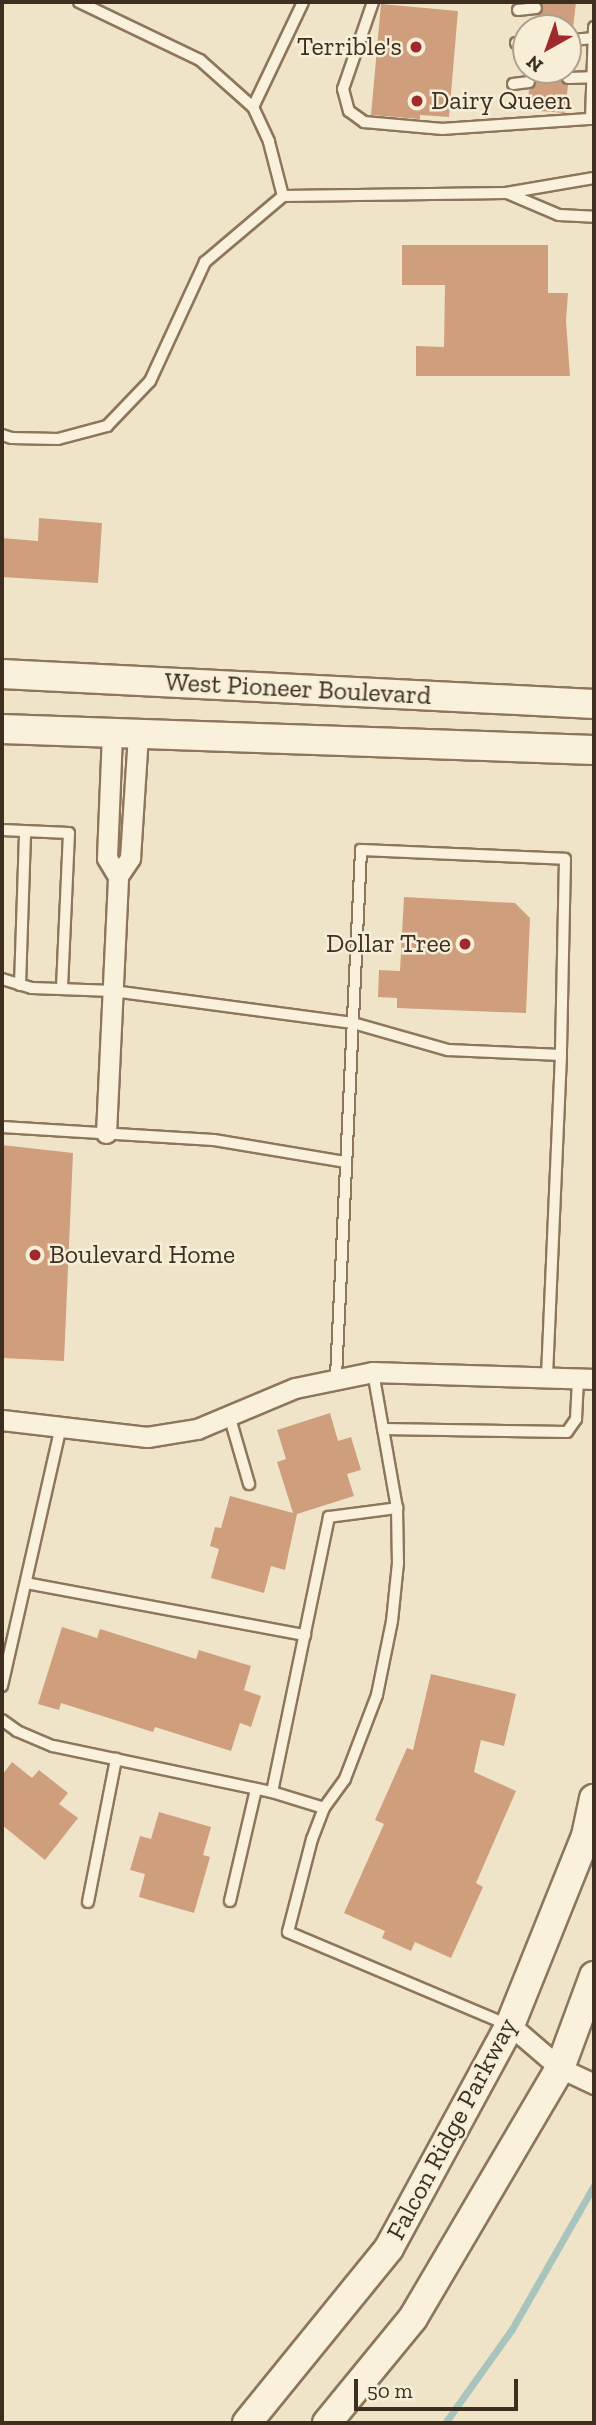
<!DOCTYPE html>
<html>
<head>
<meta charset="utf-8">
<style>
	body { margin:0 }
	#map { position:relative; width:596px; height:2425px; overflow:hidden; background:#f0e4c8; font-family:"Zilla Slab",serif }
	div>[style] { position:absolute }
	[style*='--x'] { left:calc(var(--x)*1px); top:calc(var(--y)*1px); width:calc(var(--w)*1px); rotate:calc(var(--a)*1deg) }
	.stream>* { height:7px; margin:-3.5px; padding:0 3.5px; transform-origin:3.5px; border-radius:3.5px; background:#a9c4bc }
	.building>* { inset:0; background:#cf9f7d }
	.roads { filter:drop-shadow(2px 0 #8d765c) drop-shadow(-2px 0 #8d765c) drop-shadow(0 2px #8d765c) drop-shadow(0 -2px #8d765c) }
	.service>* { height:10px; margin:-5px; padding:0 5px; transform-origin:5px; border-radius:5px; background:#faf1dc }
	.minor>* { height:19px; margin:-9.5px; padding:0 9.5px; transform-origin:9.5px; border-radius:9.5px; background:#faf1dc }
	.secondary>* { height:28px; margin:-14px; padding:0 14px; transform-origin:14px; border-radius:14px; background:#faf1dc }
	.dots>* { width:19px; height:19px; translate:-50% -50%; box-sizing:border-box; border:4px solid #f7eed8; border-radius:50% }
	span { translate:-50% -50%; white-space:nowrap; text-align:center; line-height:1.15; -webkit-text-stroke:5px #f7eed8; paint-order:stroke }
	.poi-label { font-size:26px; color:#3d2e20 }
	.right { translate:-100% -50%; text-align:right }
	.left { translate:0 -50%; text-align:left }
	.street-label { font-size:26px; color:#3d2e20 }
	.frame { position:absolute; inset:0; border:4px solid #3d2e20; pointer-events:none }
	.north { position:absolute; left:512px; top:14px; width:70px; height:70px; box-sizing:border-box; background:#f7eed8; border:2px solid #ada18e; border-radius:50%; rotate:220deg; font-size:19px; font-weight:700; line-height:28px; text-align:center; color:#3d2e20 }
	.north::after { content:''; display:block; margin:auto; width:24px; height:32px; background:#9e2a2b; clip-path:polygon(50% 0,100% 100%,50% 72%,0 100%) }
	.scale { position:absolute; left:354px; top:2379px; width:164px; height:32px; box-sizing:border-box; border:4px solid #3d2e20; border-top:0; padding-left:9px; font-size:21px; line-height:24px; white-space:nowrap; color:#3d2e20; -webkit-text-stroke:5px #f7eed8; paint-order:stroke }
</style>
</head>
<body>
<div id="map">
	<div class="stream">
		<div style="--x:445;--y:2423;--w:115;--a:-54.5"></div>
		<div style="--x:512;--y:2329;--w:166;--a:-60.3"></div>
	</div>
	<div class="building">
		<div style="clip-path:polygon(540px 2px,576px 2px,573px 28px,535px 28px,536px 16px,543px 10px)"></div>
		<div style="clip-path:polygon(381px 4px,458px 11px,449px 117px,420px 115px,420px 119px,371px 115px)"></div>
		<div style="clip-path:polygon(531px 70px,569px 70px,561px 78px,568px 85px,565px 113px,527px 110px,529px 90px,536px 82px,530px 75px)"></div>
		<div style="clip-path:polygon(402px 245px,548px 245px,548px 293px,568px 293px,566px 321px,570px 376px,416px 376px,416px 346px,444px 347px,445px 285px,402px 285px)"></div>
		<div style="clip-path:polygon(39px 518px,102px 523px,98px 583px,2px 577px,2px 538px,38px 541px)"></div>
		<div style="clip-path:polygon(404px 897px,515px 903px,530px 918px,526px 1013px,397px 1008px,397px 998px,378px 997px,379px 970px,400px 971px)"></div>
		<div style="clip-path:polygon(2px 1145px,73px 1153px,64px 1361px,2px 1358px)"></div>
		<div style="clip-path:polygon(330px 1413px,338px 1441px,351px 1437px,361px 1470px,347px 1474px,354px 1496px,297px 1514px,285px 1570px,271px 1566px,264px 1593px,211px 1578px,219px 1549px,210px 1546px,215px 1527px,221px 1528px,230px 1496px,293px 1513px,277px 1462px,286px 1459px,277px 1430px)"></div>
		<div style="clip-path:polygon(62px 1627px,97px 1638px,100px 1629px,196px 1659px,199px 1650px,251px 1666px,244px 1690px,261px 1696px,251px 1727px,240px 1723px,231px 1751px,155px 1727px,153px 1732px,61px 1703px,59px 1710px,38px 1704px)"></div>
		<div style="clip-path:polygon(431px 1674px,516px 1694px,504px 1746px,481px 1740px,474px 1772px,516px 1791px,476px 1883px,483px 1887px,451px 1958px,415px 1942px,411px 1951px,382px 1938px,385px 1931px,344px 1913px,384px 1824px,375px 1820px,407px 1748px,413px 1750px)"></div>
		<div style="clip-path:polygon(12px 1762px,32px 1778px,39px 1770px,68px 1793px,59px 1804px,78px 1818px,45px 1860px,2px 1825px,2px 1775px)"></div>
		<div style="clip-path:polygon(159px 1812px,211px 1827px,203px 1855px,210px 1857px,194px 1913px,139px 1897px,145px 1874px,130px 1870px,140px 1836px,151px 1839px)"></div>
	</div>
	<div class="roads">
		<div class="service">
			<div style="--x:79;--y:2;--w:134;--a:25.6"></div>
			<div style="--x:200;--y:60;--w:71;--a:41.6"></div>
			<div style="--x:253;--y:107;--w:38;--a:65"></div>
			<div style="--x:269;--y:142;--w:56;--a:75.5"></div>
			<div style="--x:373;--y:2;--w:92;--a:109"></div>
			<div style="--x:343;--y:89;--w:23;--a:75"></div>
			<div style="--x:349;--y:111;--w:19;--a:36"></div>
			<div style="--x:364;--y:122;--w:79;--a:5.1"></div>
			<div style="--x:443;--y:129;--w:148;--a:-3.9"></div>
			<div style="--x:591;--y:119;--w:92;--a:-88.1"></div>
			<div style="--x:518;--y:10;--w:18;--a:-6"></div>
			<div style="--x:572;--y:40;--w:22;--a:-5"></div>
			<div style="--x:516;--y:43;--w:10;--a:-6"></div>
			<div style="--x:568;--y:78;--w:24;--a:-2"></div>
			<div style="--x:513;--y:84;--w:16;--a:-7"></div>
			<div style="--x:253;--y:107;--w:116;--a:-64.5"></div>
			<div style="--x:507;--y:193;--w:56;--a:22.9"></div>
			<div style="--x:559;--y:215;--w:35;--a:3"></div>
			<div style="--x:2;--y:435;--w:10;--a:17"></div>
			<div style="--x:12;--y:438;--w:46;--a:1.2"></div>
			<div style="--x:58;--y:439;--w:51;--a:-14.9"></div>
			<div style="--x:107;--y:426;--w:62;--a:-46.3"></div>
			<div style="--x:150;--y:381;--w:131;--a:-65.2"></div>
			<div style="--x:205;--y:262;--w:102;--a:-40.2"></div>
			<div style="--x:283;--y:196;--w:223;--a:-0.8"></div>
			<div style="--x:506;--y:193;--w:89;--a:-9.7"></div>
			<div style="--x:2;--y:830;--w:67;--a:2.6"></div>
			<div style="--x:69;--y:833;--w:155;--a:92.6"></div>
			<div style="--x:2;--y:979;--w:31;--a:17"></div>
			<div style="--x:32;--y:988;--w:81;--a:2.1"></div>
			<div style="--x:113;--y:991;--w:242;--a:7.6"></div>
			<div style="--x:353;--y:1023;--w:99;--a:15.9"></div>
			<div style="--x:448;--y:1050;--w:113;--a:2.5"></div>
			<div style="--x:20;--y:985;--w:154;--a:-88.1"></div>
			<div style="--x:2;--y:1127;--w:212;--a:3.5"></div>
			<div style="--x:214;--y:1140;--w:134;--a:9.5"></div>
			<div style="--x:373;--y:1372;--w:138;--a:80"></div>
			<div style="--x:397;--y:1508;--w:55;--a:89"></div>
			<div style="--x:398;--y:1563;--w:58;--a:95.9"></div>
			<div style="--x:392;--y:1621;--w:76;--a:101.5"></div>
			<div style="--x:377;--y:1695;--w:90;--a:110.9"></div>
			<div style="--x:345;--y:1779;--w:36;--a:126"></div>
			<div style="--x:324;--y:1808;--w:33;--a:111"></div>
			<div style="--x:312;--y:1839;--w:96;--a:104.5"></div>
			<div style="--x:288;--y:1932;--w:237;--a:22.9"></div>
			<div style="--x:336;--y:1377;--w:528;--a:-87.28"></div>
			<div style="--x:361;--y:850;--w:204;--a:2.5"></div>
			<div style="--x:565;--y:859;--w:196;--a:91.2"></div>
			<div style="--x:561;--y:1055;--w:322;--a:92.5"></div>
			<div style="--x:229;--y:1415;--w:72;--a:73.8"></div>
			<div style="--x:383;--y:1429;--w:184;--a:0.9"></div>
			<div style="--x:567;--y:1432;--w:16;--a:-55"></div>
			<div style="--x:576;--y:1419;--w:40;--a:-87.1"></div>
			<div style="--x:26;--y:1583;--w:284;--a:10.6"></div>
			<div style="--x:2;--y:1686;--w:266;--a:-77.2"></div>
			<div style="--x:2;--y:1720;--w:19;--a:36"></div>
			<div style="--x:17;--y:1731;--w:39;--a:23"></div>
			<div style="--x:53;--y:1746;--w:224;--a:11.9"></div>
			<div style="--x:272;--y:1792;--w:54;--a:17.1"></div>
			<div style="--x:272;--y:1792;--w:281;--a:-78.3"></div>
			<div style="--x:329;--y:1517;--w:69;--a:-7.5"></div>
			<div style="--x:230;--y:1901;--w:115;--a:-76.9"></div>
			<div style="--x:88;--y:1902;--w:146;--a:-78.9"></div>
		</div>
		<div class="minor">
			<div style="--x:112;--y:733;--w:125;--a:92.3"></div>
			<div style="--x:107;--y:858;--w:21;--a:59"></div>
			<div style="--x:106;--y:1133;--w:257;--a:-87.3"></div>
			<div style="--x:118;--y:876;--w:22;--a:-56"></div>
			<div style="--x:130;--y:858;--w:124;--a:-86.3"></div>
			<div style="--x:2;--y:1420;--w:146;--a:6.7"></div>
			<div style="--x:147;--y:1437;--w:51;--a:-9.1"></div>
			<div style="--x:197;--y:1429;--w:106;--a:-22.7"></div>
			<div style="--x:295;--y:1388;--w:80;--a:-11.6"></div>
			<div style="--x:373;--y:1372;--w:221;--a:1.8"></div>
			<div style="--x:510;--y:2025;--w:66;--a:40.7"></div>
			<div style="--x:560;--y:2068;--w:38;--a:25"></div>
		</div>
		<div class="secondary">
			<div style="--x:2;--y:674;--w:593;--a:2.9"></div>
			<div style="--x:2;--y:729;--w:592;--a:2.03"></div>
			<div style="--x:247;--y:2423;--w:225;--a:-50.9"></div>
			<div style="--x:389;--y:2248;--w:254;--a:-61.5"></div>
			<div style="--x:510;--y:2025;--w:204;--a:-68.1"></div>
			<div style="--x:586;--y:1836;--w:38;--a:-78"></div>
			<div style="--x:327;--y:2423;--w:136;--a:-50.7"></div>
			<div style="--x:413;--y:2318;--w:290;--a:-59.5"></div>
			<div style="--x:560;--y:2068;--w:98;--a:-69.7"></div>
		</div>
	</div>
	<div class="dots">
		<div style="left:416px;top:47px;background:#9e2a2b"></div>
		<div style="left:417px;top:101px;background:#9e2a2b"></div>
		<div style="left:465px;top:944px;background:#9e2a2b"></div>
		<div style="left:35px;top:1255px;background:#9e2a2b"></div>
	</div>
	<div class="poi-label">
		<span class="right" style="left:402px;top:47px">Terrible's</span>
		<span class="left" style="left:431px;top:101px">Dairy Queen</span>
		<span class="right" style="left:451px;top:944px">Dollar Tree</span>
		<span class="left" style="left:49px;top:1255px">Boulevard Home</span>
	</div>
	<div class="street-label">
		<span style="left:298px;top:689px;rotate:3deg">West Pioneer Boulevard</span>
		<span style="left:452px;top:2129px;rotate:-62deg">Falcon Ridge Parkway</span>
	</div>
	<div class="frame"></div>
	<div class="north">N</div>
	<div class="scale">50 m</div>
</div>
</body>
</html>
